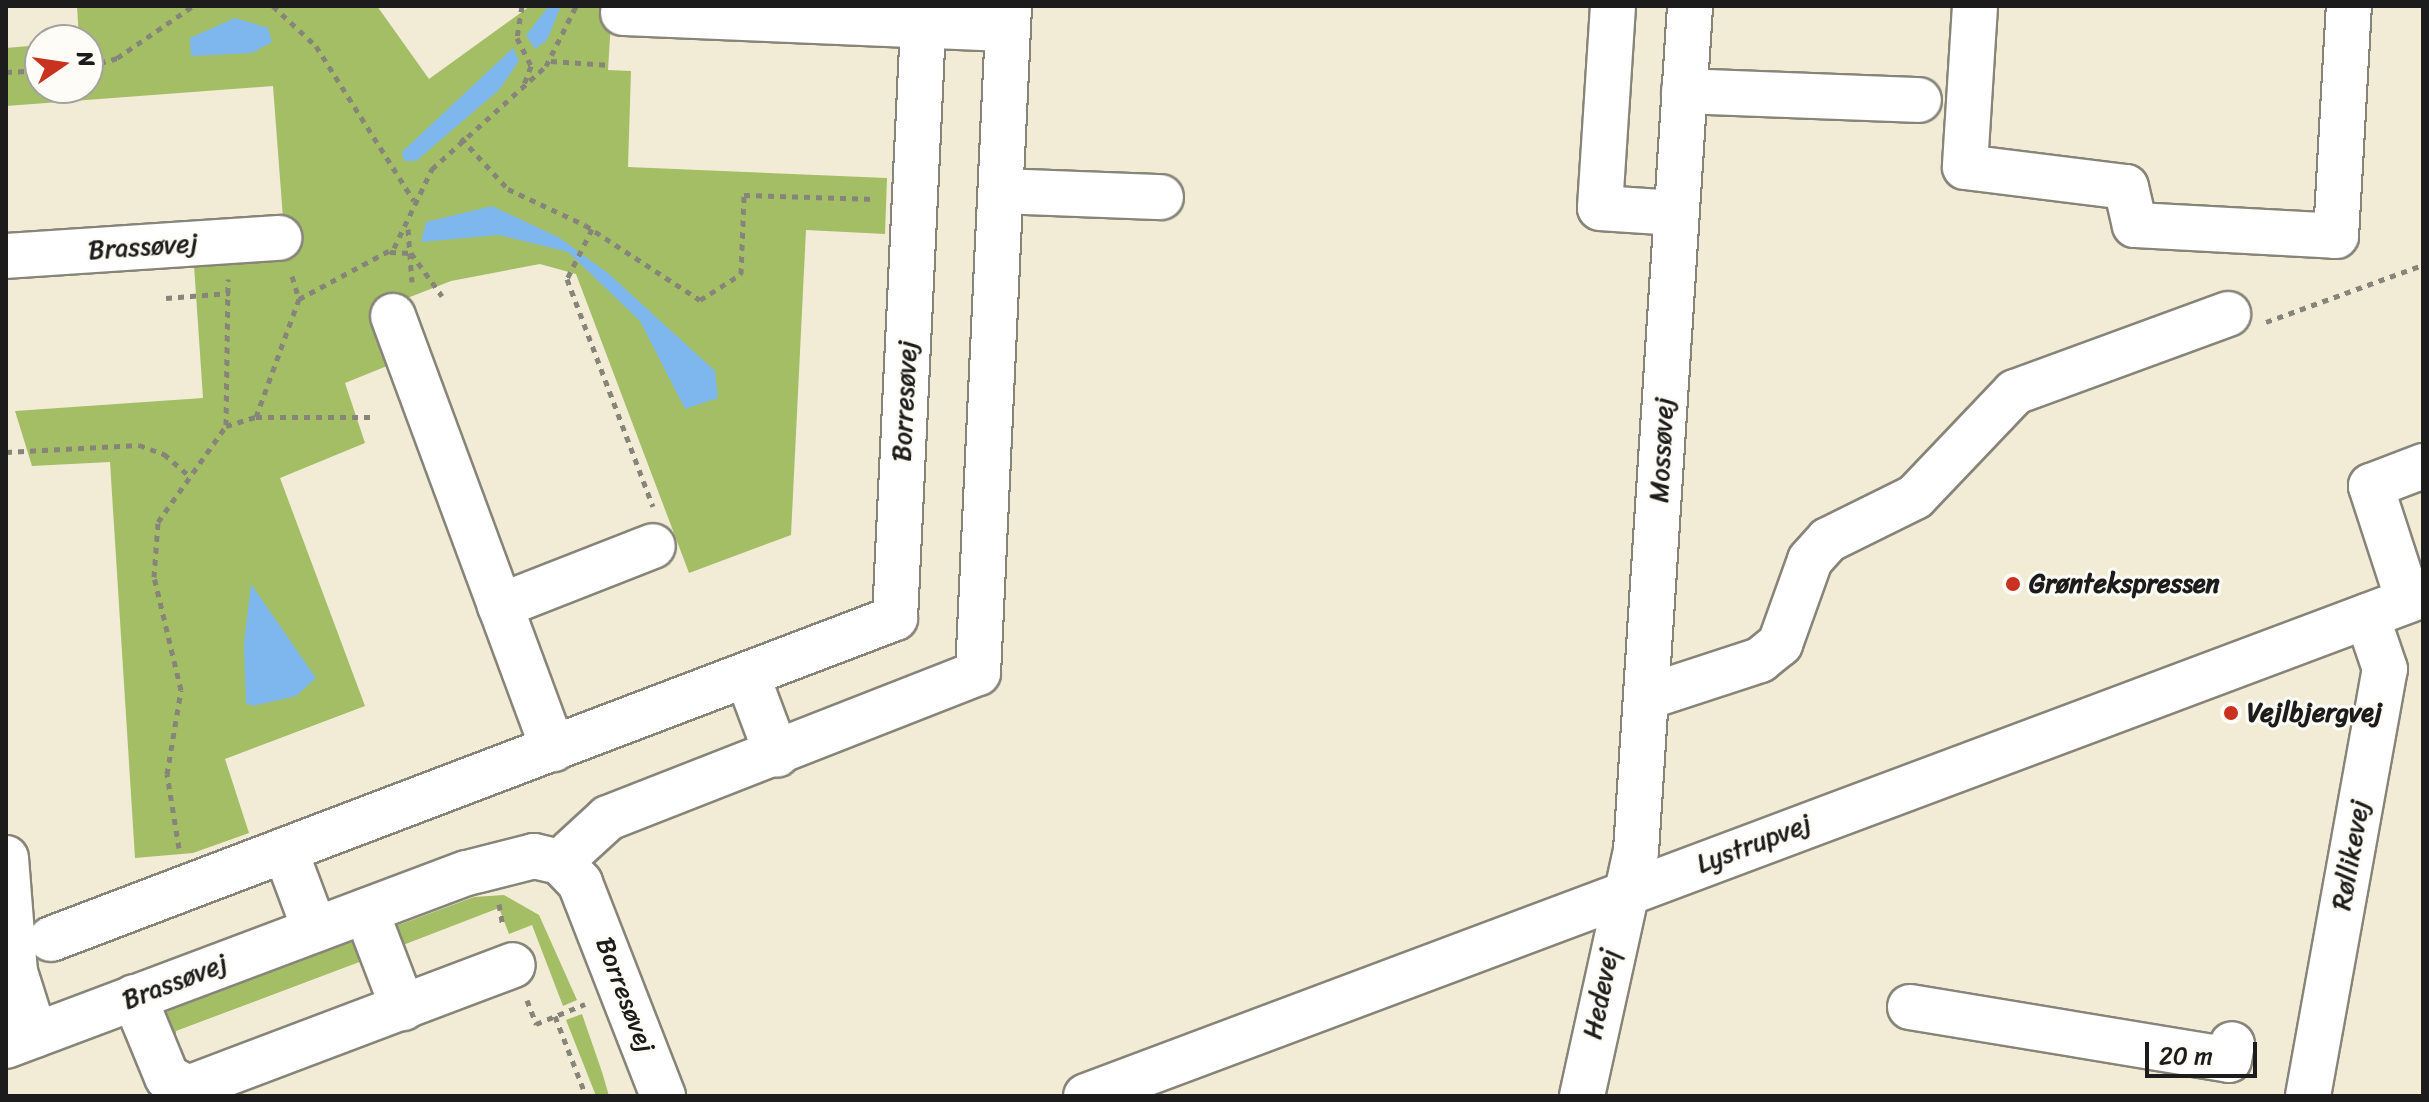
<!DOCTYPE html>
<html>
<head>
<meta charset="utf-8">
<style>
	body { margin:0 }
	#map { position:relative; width:2429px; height:1102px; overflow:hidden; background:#f2ecd6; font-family:Sriracha,sans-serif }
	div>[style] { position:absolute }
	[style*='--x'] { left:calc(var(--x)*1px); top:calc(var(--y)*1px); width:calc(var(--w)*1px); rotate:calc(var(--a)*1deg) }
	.green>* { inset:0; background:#a3be65 }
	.water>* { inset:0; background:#7eb7ee }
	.path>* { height:5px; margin-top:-2.5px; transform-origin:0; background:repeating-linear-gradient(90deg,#878479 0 6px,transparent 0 12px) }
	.roads { filter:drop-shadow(2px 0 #878479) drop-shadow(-2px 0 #878479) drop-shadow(0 2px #878479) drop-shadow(0 -2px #878479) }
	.minor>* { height:44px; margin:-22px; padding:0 22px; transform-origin:22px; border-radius:22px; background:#fff }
	.dots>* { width:22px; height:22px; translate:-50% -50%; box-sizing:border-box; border:4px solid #fdfcf7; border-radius:50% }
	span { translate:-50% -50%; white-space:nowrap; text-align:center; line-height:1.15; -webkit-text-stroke:6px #fdfcf7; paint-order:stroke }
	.street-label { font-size:26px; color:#1c1c1c }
	.poi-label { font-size:26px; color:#1c1c1c; font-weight:700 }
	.left { translate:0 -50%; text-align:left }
	.frame { position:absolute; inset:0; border:8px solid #1c1c1c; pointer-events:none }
	.north { position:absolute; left:24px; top:24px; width:80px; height:80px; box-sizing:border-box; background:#fdfcf7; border:2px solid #a3a29f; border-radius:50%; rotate:77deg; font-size:22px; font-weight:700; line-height:32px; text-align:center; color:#1c1c1c }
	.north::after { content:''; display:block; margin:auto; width:28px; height:36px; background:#c8321e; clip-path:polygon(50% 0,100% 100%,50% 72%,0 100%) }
	.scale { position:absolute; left:2145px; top:1042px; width:112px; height:36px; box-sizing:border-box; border:4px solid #1c1c1c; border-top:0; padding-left:10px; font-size:24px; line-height:28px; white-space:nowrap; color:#1c1c1c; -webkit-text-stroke:6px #fdfcf7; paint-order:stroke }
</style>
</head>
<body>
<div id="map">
	<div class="green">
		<div style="clip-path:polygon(77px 6px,377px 6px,429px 79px,530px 6px,612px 6px,608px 70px,631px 71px,628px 167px,887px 178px,885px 234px,806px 230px,791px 535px,689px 573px,576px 274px,540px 264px,451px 281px,369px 313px,387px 366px,345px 383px,365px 443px,280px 478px,365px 706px,225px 759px,249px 833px,193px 853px,135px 858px,110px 462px,32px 466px,15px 411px,203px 398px,194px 265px,286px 258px,273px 86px,6px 106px,6px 48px,40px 45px,40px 88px,88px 88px,88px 40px,79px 40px)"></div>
		<div style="clip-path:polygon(504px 895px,539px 915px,577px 1000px,563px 1006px,532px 925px,509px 934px,499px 908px,403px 945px,404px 952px,393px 927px,474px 897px)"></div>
		<div style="clip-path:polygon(357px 940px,362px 961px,176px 1031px,176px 1045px,162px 1020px,165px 1012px)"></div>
		<div style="clip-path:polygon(582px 1014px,602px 1072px,609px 1096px,596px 1096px,566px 1020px)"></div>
	</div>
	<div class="water">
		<div style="clip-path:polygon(549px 6px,561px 6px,547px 40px,535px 49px,526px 35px)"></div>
		<div style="clip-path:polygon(235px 18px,268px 28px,272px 42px,252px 53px,191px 56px,190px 38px)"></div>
		<div style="clip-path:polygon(513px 48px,519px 61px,499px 90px,416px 161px,404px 161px,402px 152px)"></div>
		<div style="clip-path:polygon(492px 206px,560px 238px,609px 274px,715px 371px,718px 398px,685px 409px,640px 321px,568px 252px,499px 235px,421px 242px,426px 222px)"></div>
		<div style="clip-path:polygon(251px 584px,316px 678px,296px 696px,253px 706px,246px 703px,244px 644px)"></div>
	</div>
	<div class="path">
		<div style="--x:273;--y:6;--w:59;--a:42.9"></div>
		<div style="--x:316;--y:46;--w:183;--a:57.7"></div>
		<div style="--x:522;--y:6;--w:32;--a:99"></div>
		<div style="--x:517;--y:38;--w:31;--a:63"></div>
		<div style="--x:531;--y:66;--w:22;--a:111"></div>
		<div style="--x:551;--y:61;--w:59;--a:3.9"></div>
		<div style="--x:88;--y:66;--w:30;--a:-15"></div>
		<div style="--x:117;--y:58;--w:92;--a:-34.4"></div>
		<div style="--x:6;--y:72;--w:34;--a:-3"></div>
		<div style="--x:461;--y:138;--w:69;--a:47.3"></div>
		<div style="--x:508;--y:189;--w:85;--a:25.1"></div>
		<div style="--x:585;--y:225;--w:137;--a:33.1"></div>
		<div style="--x:700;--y:300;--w:49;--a:-32.4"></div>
		<div style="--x:741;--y:274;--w:79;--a:-87.8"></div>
		<div style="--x:744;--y:195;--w:132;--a:1.7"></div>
		<div style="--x:408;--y:229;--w:53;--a:85.7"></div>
		<div style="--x:592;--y:229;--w:56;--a:116.6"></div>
		<div style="--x:567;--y:279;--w:243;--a:69.3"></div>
		<div style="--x:390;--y:252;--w:21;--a:3"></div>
		<div style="--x:411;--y:253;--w:53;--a:54.2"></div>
		<div style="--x:292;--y:276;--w:24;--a:73"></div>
		<div style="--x:166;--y:298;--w:64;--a:-4.5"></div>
		<div style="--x:2266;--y:322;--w:167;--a:-20"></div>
		<div style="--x:256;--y:417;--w:116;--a:0"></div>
		<div style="--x:226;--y:425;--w:146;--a:-89.2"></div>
		<div style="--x:6;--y:452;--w:133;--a:-3"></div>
		<div style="--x:139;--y:445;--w:27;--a:20"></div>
		<div style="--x:164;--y:454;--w:35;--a:41"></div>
		<div style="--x:179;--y:848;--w:75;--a:-99.2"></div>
		<div style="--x:167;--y:774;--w:85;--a:-80.5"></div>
		<div style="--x:181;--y:690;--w:116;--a:-103.4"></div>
		<div style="--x:154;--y:577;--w:55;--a:-85.8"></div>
		<div style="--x:158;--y:522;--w:118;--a:-54.7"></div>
		<div style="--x:226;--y:426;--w:31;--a:-17"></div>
		<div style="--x:256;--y:417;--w:126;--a:-70"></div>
		<div style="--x:299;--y:299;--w:108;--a:-28.2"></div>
		<div style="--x:394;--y:248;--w:88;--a:-64.3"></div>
		<div style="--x:432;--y:169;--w:154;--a:-42.1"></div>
		<div style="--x:546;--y:66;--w:67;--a:-63.4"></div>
		<div style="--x:499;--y:904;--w:22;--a:80"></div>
		<div style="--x:527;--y:1000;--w:26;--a:69"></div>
		<div style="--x:536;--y:1024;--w:53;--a:-22.2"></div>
		<div style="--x:555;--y:1016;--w:86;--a:68.8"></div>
	</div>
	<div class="roads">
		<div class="minor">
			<div style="--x:1613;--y:6;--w:202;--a:93.7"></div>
			<div style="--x:1600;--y:208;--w:76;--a:3.8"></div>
			<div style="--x:1975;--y:6;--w:161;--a:93.6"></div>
			<div style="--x:1965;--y:167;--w:162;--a:7.1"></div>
			<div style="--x:2126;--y:187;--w:39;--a:77"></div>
			<div style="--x:2135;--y:225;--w:201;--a:3.1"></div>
			<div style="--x:2336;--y:236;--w:230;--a:-86.8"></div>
			<div style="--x:623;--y:13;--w:385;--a:2.4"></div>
			<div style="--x:1684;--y:91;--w:235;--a:2.2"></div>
			<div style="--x:1002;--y:191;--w:159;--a:2.2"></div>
			<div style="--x:6;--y:256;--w:274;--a:-3.8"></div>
			<div style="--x:393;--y:316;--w:462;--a:69.7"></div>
			<div style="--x:2408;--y:600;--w:120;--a:-108"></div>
			<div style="--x:2371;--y:486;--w:56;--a:-21"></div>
			<div style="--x:500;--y:606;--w:164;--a:-21.4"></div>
			<div style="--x:747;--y:675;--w:85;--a:69.4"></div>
			<div style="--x:1647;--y:697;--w:119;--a:-18.1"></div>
			<div style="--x:1760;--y:660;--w:26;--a:-39"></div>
			<div style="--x:1780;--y:644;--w:89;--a:-70.3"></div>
			<div style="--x:1810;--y:560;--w:27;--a:-48"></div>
			<div style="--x:1828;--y:540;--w:97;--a:-26.3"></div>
			<div style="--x:1915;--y:497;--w:145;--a:-46.4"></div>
			<div style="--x:2015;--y:392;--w:227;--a:-20.1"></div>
			<div style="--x:285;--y:850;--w:85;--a:69.4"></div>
			<div style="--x:6;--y:858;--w:114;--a:85.5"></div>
			<div style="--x:15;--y:972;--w:66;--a:72.4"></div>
			<div style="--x:560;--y:862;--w:65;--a:-42.5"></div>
			<div style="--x:608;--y:818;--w:397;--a:-21.4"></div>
			<div style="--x:978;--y:673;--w:668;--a:-87.34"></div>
			<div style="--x:366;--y:911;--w:104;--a:69.1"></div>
			<div style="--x:51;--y:939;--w:903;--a:-20.82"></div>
			<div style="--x:895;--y:618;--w:613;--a:-87.29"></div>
			<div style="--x:134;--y:997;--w:87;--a:67.6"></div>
			<div style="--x:167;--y:1077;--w:24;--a:28"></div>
			<div style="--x:188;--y:1088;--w:347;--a:-20.7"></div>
			<div style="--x:1910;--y:1007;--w:323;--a:9.4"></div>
			<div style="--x:2229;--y:1060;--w:16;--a:-79"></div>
			<div style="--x:6;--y:1046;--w:492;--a:-20.6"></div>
			<div style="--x:467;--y:873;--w:69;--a:-14.2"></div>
			<div style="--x:534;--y:856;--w:27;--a:13"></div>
			<div style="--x:560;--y:862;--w:29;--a:46"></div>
			<div style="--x:580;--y:883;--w:229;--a:68.7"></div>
			<div style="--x:1086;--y:1096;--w:1428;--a:-20.54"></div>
			<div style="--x:1582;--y:1096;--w:251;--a:-77.6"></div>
			<div style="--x:1636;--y:851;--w:847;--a:-86.34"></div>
			<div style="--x:2308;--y:1096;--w:434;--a:-79.8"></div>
			<div style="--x:2385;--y:669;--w:56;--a:-108.8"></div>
		</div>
	</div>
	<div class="dots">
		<div style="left:2013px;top:584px;background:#c8321e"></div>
		<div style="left:2231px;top:713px;background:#c8321e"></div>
	</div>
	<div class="street-label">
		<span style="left:143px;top:247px;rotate:-4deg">Brassøvej</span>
		<span style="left:905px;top:401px;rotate:-87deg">Borresøvej</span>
		<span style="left:1662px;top:450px;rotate:-87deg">Mossøvej</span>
		<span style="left:1754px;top:844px;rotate:-21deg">Lystrupvej</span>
		<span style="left:2351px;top:855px;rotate:-80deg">Røllikevej</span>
		<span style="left:175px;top:982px;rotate:-21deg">Brassøvej</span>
		<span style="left:1601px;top:994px;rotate:-79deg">Hedevej</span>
		<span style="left:625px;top:995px;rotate:69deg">Borresøvej</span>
	</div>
	<div class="poi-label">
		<span class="left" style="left:2029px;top:584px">Grøntekspressen</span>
		<span class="left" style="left:2247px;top:713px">Vejlbjergvej</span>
	</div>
	<div class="frame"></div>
	<div class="north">N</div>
	<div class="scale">20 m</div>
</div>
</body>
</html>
